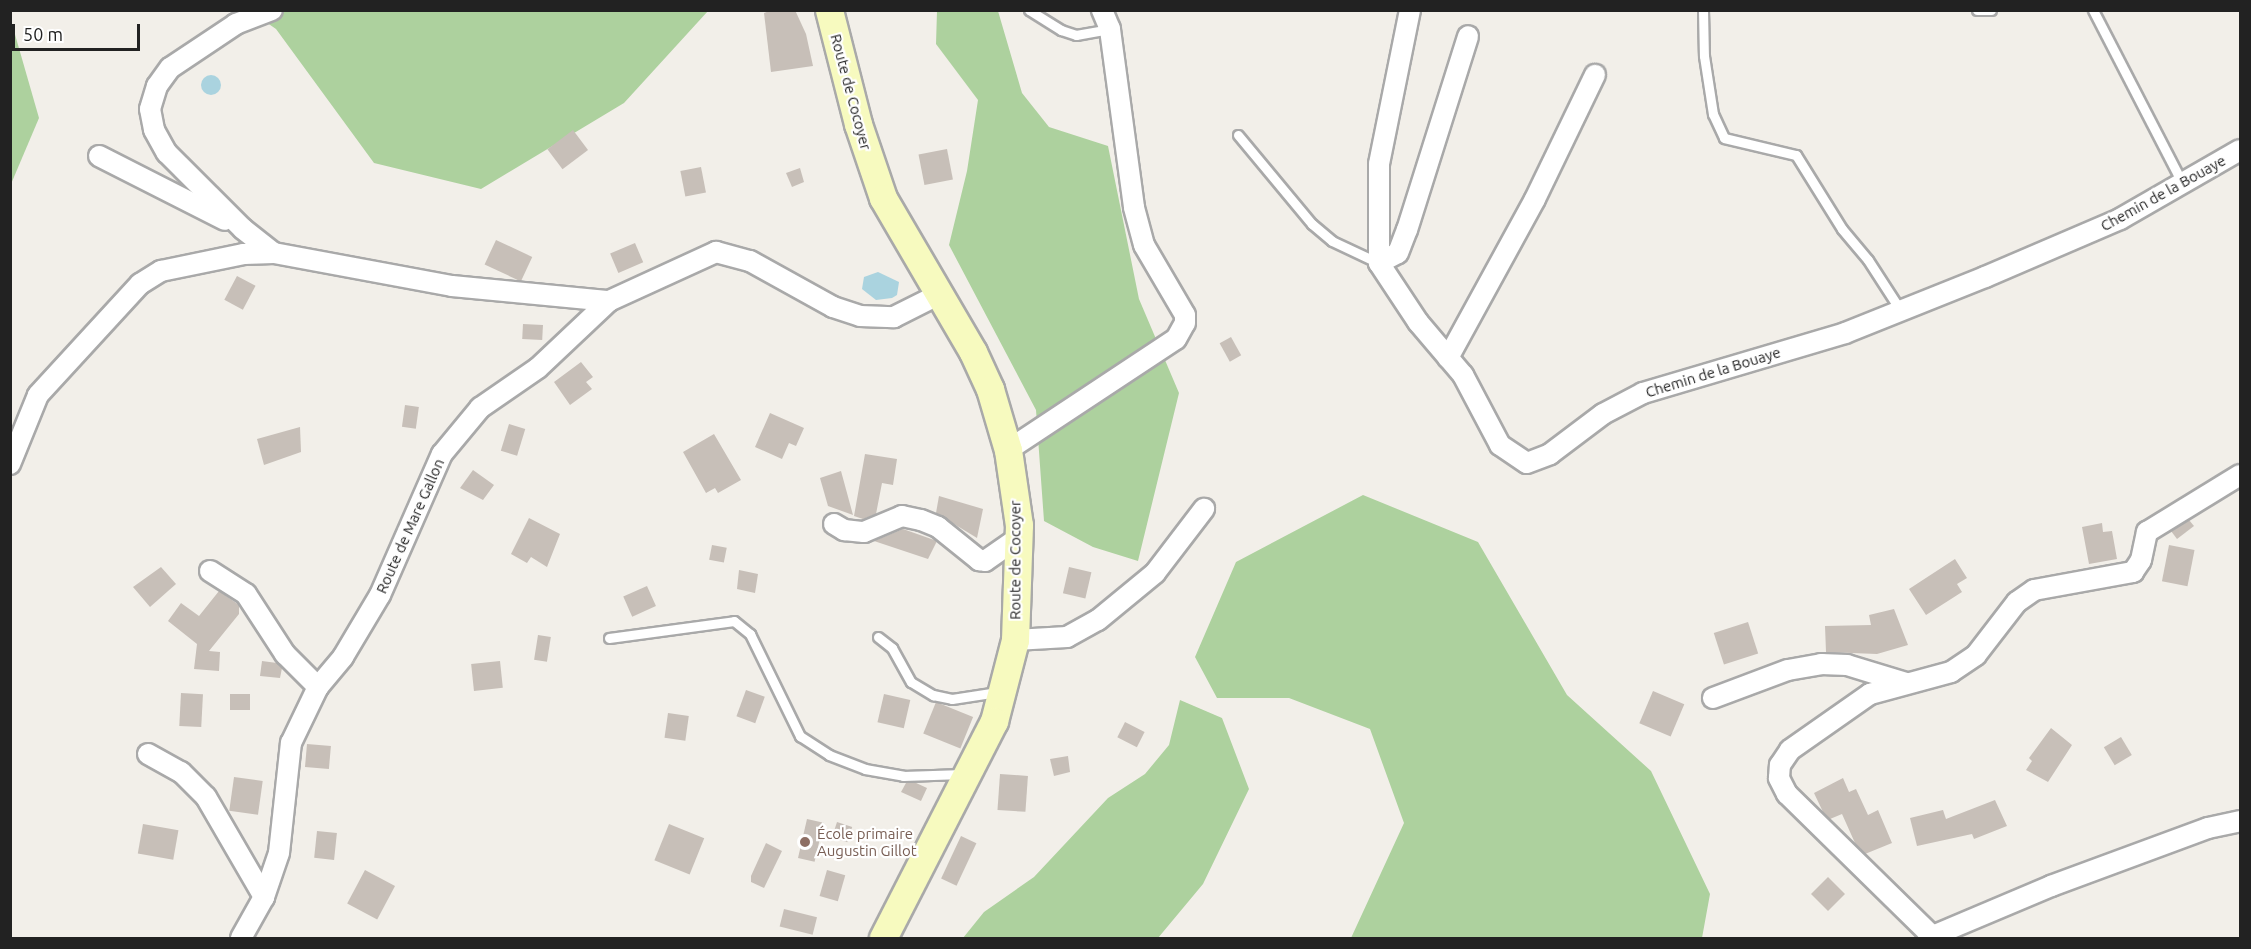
<!DOCTYPE html>
<html>
<head>
<meta charset="utf-8">
<style>
	body { margin:0 }
	#map { position:relative; width:2251px; height:949px; overflow:hidden; background:#f2efe9; font-family:Ubuntu,sans-serif }
	div>[style] { position:absolute }
	[style*='--x'] { left:calc(var(--x)*1px); top:calc(var(--y)*1px); width:calc(var(--w)*1px); rotate:calc(var(--a)*1deg) }
	.forest>* { inset:0; background:#add19e }
	.water>* { inset:0; background:#aad3df }
	.round { border-radius:50% }
	.building>* { inset:0; background:#c7bfb8; transform-origin:0 0 }
	.roads { filter:drop-shadow(2px 0 #a9a9a9) drop-shadow(-2px 0 #a9a9a9) drop-shadow(0 2px #a9a9a9) drop-shadow(0 -2px #a9a9a9) }
	.service>* { height:9px; margin:-4.5px; padding:0 4.5px; transform-origin:4.5px; border-radius:4.5px; background:#fff }
	.minor>* { height:20px; margin:-10px; padding:0 10px; transform-origin:10px; border-radius:10px; background:#fff }
	.secondary>* { height:27px; margin:-13.5px; padding:0 13.5px; transform-origin:13.5px; border-radius:13.5px; background:#f7fabf }
	.dots>* { width:16px; height:16px; translate:-50% -50%; box-sizing:border-box; border:3px solid #fff; border-radius:50% }
	span { translate:-50% -50%; white-space:nowrap; text-align:center; line-height:1.15; -webkit-text-stroke:4.5px #fff; paint-order:stroke }
	.street-label { font-size:15px; color:#222 }
	.education-label { font-size:15px; color:#785e54 }
	.left { translate:0 -50%; text-align:left }
	.frame { position:absolute; inset:0; border:12px solid #222; pointer-events:none }
	.scale { position:absolute; left:12px; top:24px; width:128px; height:27px; box-sizing:border-box; border:3px solid #222; border-top:0; padding-left:8px; font-size:18px; line-height:21px; white-space:nowrap; color:#222; -webkit-text-stroke:4px #fff; paint-order:stroke }
</style>
</head>
<body>
<div id="map">
	<div class="forest">
		<div style="clip-path:polygon(250px 11px,708px 11px,624px 103px,481px 189px,374px 163px,276px 29px)"></div>
		<div style="clip-path:polygon(937px 11px,998px 11px,1022px 93px,1049px 127px,1108px 146px,1139px 299px,1179px 393px,1138px 561px,1093px 547px,1044px 521px,1036px 410px,949px 245px,967px 171px,978px 100px,936px 44px)"></div>
		<div style="clip-path:polygon(10px 17px,39px 118px,11px 184px,10px 184px)"></div>
		<div style="clip-path:polygon(1363px 495px,1478px 542px,1567px 695px,1651px 771px,1710px 894px,1702px 938px,1351px 938px,1404px 823px,1370px 729px,1289px 698px,1217px 698px,1195px 657px,1236px 562px)"></div>
		<div style="clip-path:polygon(1180px 700px,1222px 718px,1249px 789px,1203px 884px,1158px 938px,963px 938px,984px 912px,1034px 877px,1108px 798px,1145px 774px,1169px 745px)"></div>
	</div>
	<div class="water">
		<div class="round" style="left:201px;top:75px;width:20px;height:20px"></div>
		<div style="clip-path:polygon(878px 272px,899px 282px,897px 295px,892px 298px,876px 300px,862px 289px,864px 277px)"></div>
	</div>
	<div class="building">
		<div style="clip-path:polygon(772px 10px,795px 10px,806px 34px,813px 66px,771px 72px,764px 13px)"></div>
		<div style="left:573px;top:130px;width:25px;height:32px;rotate:53deg"></div>
		<div style="left:947px;top:149px;width:31px;height:29px;rotate:79deg"></div>
		<div style="left:701px;top:167px;width:26px;height:21px;rotate:79deg"></div>
		<div style="clip-path:polygon(800px 168px,804px 182px,792px 187px,786px 173px)"></div>
		<div style="left:496px;top:240px;width:40px;height:27px;rotate:25deg"></div>
		<div style="left:635px;top:243px;width:21px;height:27px;rotate:67deg"></div>
		<div style="left:237px;top:276px;width:21px;height:27px;rotate:28deg"></div>
		<div style="left:523px;top:324px;width:20px;height:15px;rotate:3deg"></div>
		<div style="left:1231px;top:337px;width:21px;height:13px;rotate:61deg"></div>
		<div style="clip-path:polygon(581px 362px,593px 377px,586px 382px,592px 389px,570px 405px,554px 382px)"></div>
		<div style="left:405px;top:405px;width:14px;height:22px;rotate:8deg"></div>
		<div style="clip-path:polygon(770px 413px,804px 428px,796px 446px,789px 443px,782px 459px,755px 447px)"></div>
		<div style="left:509px;top:424px;width:17px;height:28px;rotate:17deg"></div>
		<div style="clip-path:polygon(300px 427px,301px 452px,264px 465px,257px 439px)"></div>
		<div style="clip-path:polygon(714px 434px,741px 480px,718px 493px,715px 488px,706px 493px,683px 452px)"></div>
		<div style="clip-path:polygon(865px 454px,897px 459px,893px 485px,882px 483px,876px 514px,863px 519px,854px 516px)"></div>
		<div style="clip-path:polygon(473px 470px,494px 485px,483px 500px,460px 488px)"></div>
		<div style="clip-path:polygon(841px 471px,853px 515px,828px 506px,820px 478px)"></div>
		<div style="clip-path:polygon(939px 496px,983px 509px,977px 538px,936px 513px)"></div>
		<div style="clip-path:polygon(529px 518px,560px 534px,547px 567px,531px 557px,527px 563px,511px 554px)"></div>
		<div style="clip-path:polygon(2189px 520px,2194px 526px,2177px 539px,2171px 531px)"></div>
		<div style="clip-path:polygon(2102px 523px,2103px 532px,2112px 531px,2117px 559px,2089px 564px,2082px 527px)"></div>
		<div style="clip-path:polygon(903px 529px,937px 541px,928px 559px,874px 541px)"></div>
		<div style="left:712px;top:545px;width:15px;height:15px;rotate:11deg"></div>
		<div style="left:2169px;top:545px;width:26px;height:37px;rotate:11deg"></div>
		<div style="clip-path:polygon(1955px 559px,1967px 578px,1957px 584px,1962px 592px,1926px 615px,1909px 589px)"></div>
		<div style="clip-path:polygon(161px 567px,176px 584px,150px 607px,133px 587px)"></div>
		<div style="left:1069px;top:567px;width:23px;height:27px;rotate:13deg"></div>
		<div style="clip-path:polygon(739px 570px,758px 574px,755px 593px,737px 589px)"></div>
		<div style="left:647px;top:586px;width:22px;height:26px;rotate:66deg"></div>
		<div style="clip-path:polygon(219px 591px,239px 605px,239px 614px,209px 651px,220px 652px,219px 671px,194px 669px,197px 644px,168px 621px,181px 603px,199px 616px)"></div>
		<div style="clip-path:polygon(1894px 609px,1908px 645px,1877px 654px,1826px 652px,1825px 626px,1871px 625px,1869px 615px)"></div>
		<div style="left:1748px;top:622px;width:33px;height:36px;rotate:72deg"></div>
		<div style="left:538px;top:635px;width:13px;height:25px;rotate:9deg"></div>
		<div style="clip-path:polygon(262px 661px,277px 663px,282px 668px,280px 678px,260px 676px)"></div>
		<div style="left:500px;top:661px;width:27px;height:29px;rotate:84deg"></div>
		<div style="left:746px;top:690px;width:20px;height:28px;rotate:20deg"></div>
		<div style="left:1653px;top:691px;width:34px;height:35px;rotate:23deg"></div>
		<div style="left:181px;top:693px;width:22px;height:33px;rotate:3deg"></div>
		<div style="left:230px;top:694px;width:20px;height:16px"></div>
		<div style="left:884px;top:694px;width:27px;height:29px;rotate:13deg"></div>
		<div style="left:936px;top:702px;width:40px;height:34px;rotate:22deg"></div>
		<div style="left:668px;top:713px;width:21px;height:25px;rotate:8deg"></div>
		<div style="left:1125px;top:722px;width:22px;height:17px;rotate:27deg"></div>
		<div style="clip-path:polygon(2051px 728px,2072px 745px,2048px 782px,2026px 770px,2032px 761px,2029px 758px)"></div>
		<div style="left:2121px;top:737px;width:21px;height:20px;rotate:59deg"></div>
		<div style="left:307px;top:744px;width:24px;height:23px;rotate:5deg"></div>
		<div style="clip-path:polygon(1068px 756px,1070px 772px,1054px 776px,1050px 759px)"></div>
		<div style="left:1000px;top:774px;width:28px;height:36px;rotate:4deg"></div>
		<div style="left:234px;top:777px;width:29px;height:34px;rotate:8deg"></div>
		<div style="clip-path:polygon(1843px 778px,1849px 792px,1856px 789px,1868px 815px,1878px 810px,1892px 843px,1865px 854px,1855px 843px,1842px 814px,1830px 819px,1823px 812px,1814px 793px)"></div>
		<div style="clip-path:polygon(914px 782px,927px 788px,921px 801px,901px 792px,906px 783px)"></div>
		<div style="clip-path:polygon(1995px 800px,2007px 826px,1974px 839px,1972px 834px,1917px 846px,1910px 818px,1943px 810px,1946px 819px)"></div>
		<div style="left:807px;top:819px;width:17px;height:40px;rotate:13deg"></div>
		<div style="left:837px;top:822px;width:16px;height:16px;rotate:18deg"></div>
		<div style="left:143px;top:824px;width:36px;height:30px;rotate:10deg"></div>
		<div style="left:669px;top:824px;width:38px;height:39px;rotate:22deg"></div>
		<div style="left:317px;top:831px;width:20px;height:27px;rotate:6deg"></div>
		<div style="left:961px;top:836px;width:17px;height:47px;rotate:25deg"></div>
		<div style="clip-path:polygon(766px 843px,782px 851px,764px 888px,751px 882px,751px 876px)"></div>
		<div style="left:365px;top:870px;width:34px;height:38px;rotate:28deg"></div>
		<div style="left:827px;top:870px;width:19px;height:27px;rotate:16deg"></div>
		<div style="left:1828px;top:877px;width:24px;height:24px;rotate:45deg"></div>
		<div style="left:784px;top:909px;width:34px;height:18px;rotate:14deg"></div>
	</div>
	<div class="roads">
		<div class="service">
			<div style="--x:1029;--y:10;--w:38;--a:32"></div>
			<div style="--x:1061;--y:30;--w:16;--a:18"></div>
			<div style="--x:1076;--y:35;--w:35;--a:-10"></div>
			<div style="--x:1703;--y:10;--w:46;--a:88.8"></div>
			<div style="--x:1704;--y:56;--w:59;--a:81.2"></div>
			<div style="--x:1713;--y:114;--w:26;--a:65"></div>
			<div style="--x:1724;--y:138;--w:74;--a:13.3"></div>
			<div style="--x:1796;--y:155;--w:87;--a:58.1"></div>
			<div style="--x:1842;--y:229;--w:40;--a:50"></div>
			<div style="--x:1868;--y:260;--w:61;--a:57.1"></div>
			<div style="--x:1977;--y:10;--w:14;--a:0"></div>
			<div style="--x:2093;--y:10;--w:196;--a:62.7"></div>
			<div style="--x:1238;--y:135;--w:116;--a:50.3"></div>
			<div style="--x:1312;--y:224;--w:26;--a:40"></div>
			<div style="--x:1332;--y:241;--w:52;--a:25.1"></div>
			<div style="--x:878;--y:637;--w:18;--a:38"></div>
			<div style="--x:892;--y:648;--w:39;--a:61"></div>
			<div style="--x:911;--y:682;--w:26;--a:31"></div>
			<div style="--x:933;--y:695;--w:19;--a:12"></div>
			<div style="--x:952;--y:699;--w:46;--a:-8.8"></div>
			<div style="--x:609;--y:638;--w:126;--a:-7.7"></div>
			<div style="--x:734;--y:621;--w:21;--a:39"></div>
			<div style="--x:750;--y:634;--w:114;--a:63.9"></div>
			<div style="--x:800;--y:736;--w:35;--a:33"></div>
			<div style="--x:829;--y:755;--w:39;--a:21"></div>
			<div style="--x:865;--y:769;--w:39;--a:10"></div>
			<div style="--x:903;--y:776;--w:60;--a:-1.9"></div>
		</div>
		<div class="minor">
			<div style="--x:272;--y:10;--w:39;--a:159"></div>
			<div style="--x:236;--y:24;--w:79;--a:146.3"></div>
			<div style="--x:170;--y:68;--w:22;--a:126"></div>
			<div style="--x:157;--y:86;--w:24;--a:107"></div>
			<div style="--x:150;--y:109;--w:21;--a:79"></div>
			<div style="--x:154;--y:130;--w:26;--a:61"></div>
			<div style="--x:167;--y:153;--w:107;--a:45"></div>
			<div style="--x:243;--y:229;--w:39;--a:38"></div>
			<div style="--x:1410;--y:10;--w:157;--a:101.4"></div>
			<div style="--x:1379;--y:164;--w:99;--a:90"></div>
			<div style="--x:1379;--y:263;--w:71;--a:56.5"></div>
			<div style="--x:1418;--y:322;--w:70;--a:49.7"></div>
			<div style="--x:1463;--y:375;--w:79;--a:62.1"></div>
			<div style="--x:1500;--y:445;--w:32;--a:34"></div>
			<div style="--x:1527;--y:463;--w:25;--a:-21"></div>
			<div style="--x:1550;--y:454;--w:66;--a:-37"></div>
			<div style="--x:1603;--y:414;--w:45;--a:-27.7"></div>
			<div style="--x:1643;--y:393;--w:211;--a:-16.5"></div>
			<div style="--x:1845;--y:333;--w:151;--a:-21.8"></div>
			<div style="--x:1985;--y:277;--w:147;--a:-23.2"></div>
			<div style="--x:2120;--y:219;--w:138;--a:-29.9"></div>
			<div style="--x:99;--y:156;--w:141;--a:26.9"></div>
			<div style="--x:1379;--y:263;--w:21;--a:-28"></div>
			<div style="--x:1398;--y:253;--w:25;--a:-69"></div>
			<div style="--x:1407;--y:230;--w:203;--a:-72.5"></div>
			<div style="--x:1448;--y:358;--w:181;--a:-61.3"></div>
			<div style="--x:1535;--y:199;--w:138;--a:-64.2"></div>
			<div style="--x:1008;--y:450;--w:201;--a:-33.5"></div>
			<div style="--x:1176;--y:339;--w:18;--a:-61"></div>
			<div style="--x:1185;--y:323;--w:8;--a:-90"></div>
			<div style="--x:1185;--y:315;--w:81;--a:-120.4"></div>
			<div style="--x:1144;--y:245;--w:39;--a:-105"></div>
			<div style="--x:1134;--y:207;--w:180;--a:-97.7"></div>
			<div style="--x:1110;--y:29;--w:21;--a:-113"></div>
			<div style="--x:10;--y:464;--w:74;--a:-67.9"></div>
			<div style="--x:38;--y:395;--w:151;--a:-47.4"></div>
			<div style="--x:140;--y:284;--w:25;--a:-32"></div>
			<div style="--x:161;--y:271;--w:85;--a:-11.6"></div>
			<div style="--x:244;--y:254;--w:30;--a:-2"></div>
			<div style="--x:274;--y:253;--w:181;--a:10.5"></div>
			<div style="--x:452;--y:286;--w:158;--a:5.5"></div>
			<div style="--x:834;--y:524;--w:12;--a:31"></div>
			<div style="--x:844;--y:530;--w:20;--a:6"></div>
			<div style="--x:864;--y:532;--w:41;--a:-22.8"></div>
			<div style="--x:902;--y:516;--w:19;--a:12"></div>
			<div style="--x:921;--y:520;--w:18;--a:22"></div>
			<div style="--x:938;--y:527;--w:53;--a:38.8"></div>
			<div style="--x:979;--y:560;--w:6;--a:9"></div>
			<div style="--x:985;--y:561;--w:40;--a:-34.9"></div>
			<div style="--x:210;--y:571;--w:43;--a:32.6"></div>
			<div style="--x:246;--y:594;--w:72;--a:57"></div>
			<div style="--x:285;--y:654;--w:47;--a:45"></div>
			<div style="--x:1015;--y:640;--w:52;--a:-3.3"></div>
			<div style="--x:1067;--y:637;--w:35;--a:-29"></div>
			<div style="--x:1098;--y:620;--w:74;--a:-39.5"></div>
			<div style="--x:1155;--y:573;--w:81;--a:-52.6"></div>
			<div style="--x:1713;--y:698;--w:80;--a:-20.5"></div>
			<div style="--x:1788;--y:670;--w:34;--a:-10"></div>
			<div style="--x:1821;--y:664;--w:26;--a:2"></div>
			<div style="--x:1847;--y:665;--w:62;--a:17"></div>
			<div style="--x:148;--y:754;--w:38;--a:29"></div>
			<div style="--x:181;--y:772;--w:35;--a:45"></div>
			<div style="--x:206;--y:797;--w:116;--a:59.9"></div>
			<div style="--x:1932;--y:936;--w:203;--a:-135.6"></div>
			<div style="--x:1787;--y:794;--w:18;--a:-117"></div>
			<div style="--x:1779;--y:778;--w:13;--a:-86"></div>
			<div style="--x:1780;--y:765;--w:18;--a:-56"></div>
			<div style="--x:1790;--y:750;--w:98;--a:-35"></div>
			<div style="--x:1870;--y:694;--w:84;--a:-15.2"></div>
			<div style="--x:1951;--y:672;--w:30;--a:-34"></div>
			<div style="--x:1976;--y:655;--w:67;--a:-52.3"></div>
			<div style="--x:2017;--y:602;--w:21;--a:-35"></div>
			<div style="--x:2034;--y:590;--w:101;--a:-10.3"></div>
			<div style="--x:2133;--y:572;--w:14;--a:-56"></div>
			<div style="--x:2141;--y:560;--w:29;--a:-78"></div>
			<div style="--x:2147;--y:532;--w:109;--a:-31.5"></div>
			<div style="--x:241;--y:938;--w:47;--a:-60.7"></div>
			<div style="--x:264;--y:897;--w:46;--a:-71.2"></div>
			<div style="--x:279;--y:853;--w:111;--a:-83.8"></div>
			<div style="--x:291;--y:743;--w:62;--a:-64.3"></div>
			<div style="--x:318;--y:687;--w:39;--a:-50"></div>
			<div style="--x:343;--y:657;--w:72;--a:-59.2"></div>
			<div style="--x:380;--y:595;--w:154;--a:-66.3"></div>
			<div style="--x:442;--y:454;--w:60;--a:-50.4"></div>
			<div style="--x:480;--y:408;--w:70;--a:-34.6"></div>
			<div style="--x:538;--y:368;--w:98;--a:-43.3"></div>
			<div style="--x:609;--y:301;--w:118;--a:-24.6"></div>
			<div style="--x:716;--y:252;--w:35;--a:15"></div>
			<div style="--x:750;--y:261;--w:95;--a:29"></div>
			<div style="--x:833;--y:307;--w:28;--a:18"></div>
			<div style="--x:860;--y:316;--w:34;--a:2"></div>
			<div style="--x:894;--y:317;--w:51;--a:-26.6"></div>
			<div style="--x:1928;--y:938;--w:134;--a:-22.9"></div>
			<div style="--x:2051;--y:886;--w:167;--a:-20.3"></div>
			<div style="--x:2208;--y:828;--w:33;--a:-12"></div>
		</div>
		<div class="secondary">
			<div style="--x:829;--y:10;--w:118;--a:75.7"></div>
			<div style="--x:858;--y:124;--w:78;--a:71.3"></div>
			<div style="--x:883;--y:198;--w:178;--a:59.7"></div>
			<div style="--x:973;--y:352;--w:41;--a:65.3"></div>
			<div style="--x:990;--y:389;--w:64;--a:73.6"></div>
			<div style="--x:1008;--y:450;--w:76;--a:81.7"></div>
			<div style="--x:1019;--y:525;--w:115;--a:92"></div>
			<div style="--x:1015;--y:640;--w:84;--a:104.5"></div>
			<div style="--x:994;--y:721;--w:244;--a:117.1"></div>
		</div>
	</div>
	<div class="dots">
		<div style="left:805px;top:842px;background:#8d6e63"></div>
	</div>
	<div class="street-label">
		<span style="left:851px;top:92px;rotate:75deg">Route de Cocoyer</span>
		<span style="left:2163px;top:193px;rotate:-29deg">Chemin de la Bouaye</span>
		<span style="left:1713px;top:372px;rotate:-17deg">Chemin de la Bouaye</span>
		<span style="left:410px;top:526px;rotate:-66deg">Route de Mare Gallon</span>
		<span style="left:1015px;top:560px;rotate:-90deg">Route de Cocoyer</span>
	</div>
	<div class="education-label">
		<span class="left" style="left:817px;top:842px">École primaire<br>Augustin Gillot</span>
	</div>
	<div class="frame"></div>
	<div class="scale">50 m</div>
</div>
</body>
</html>
